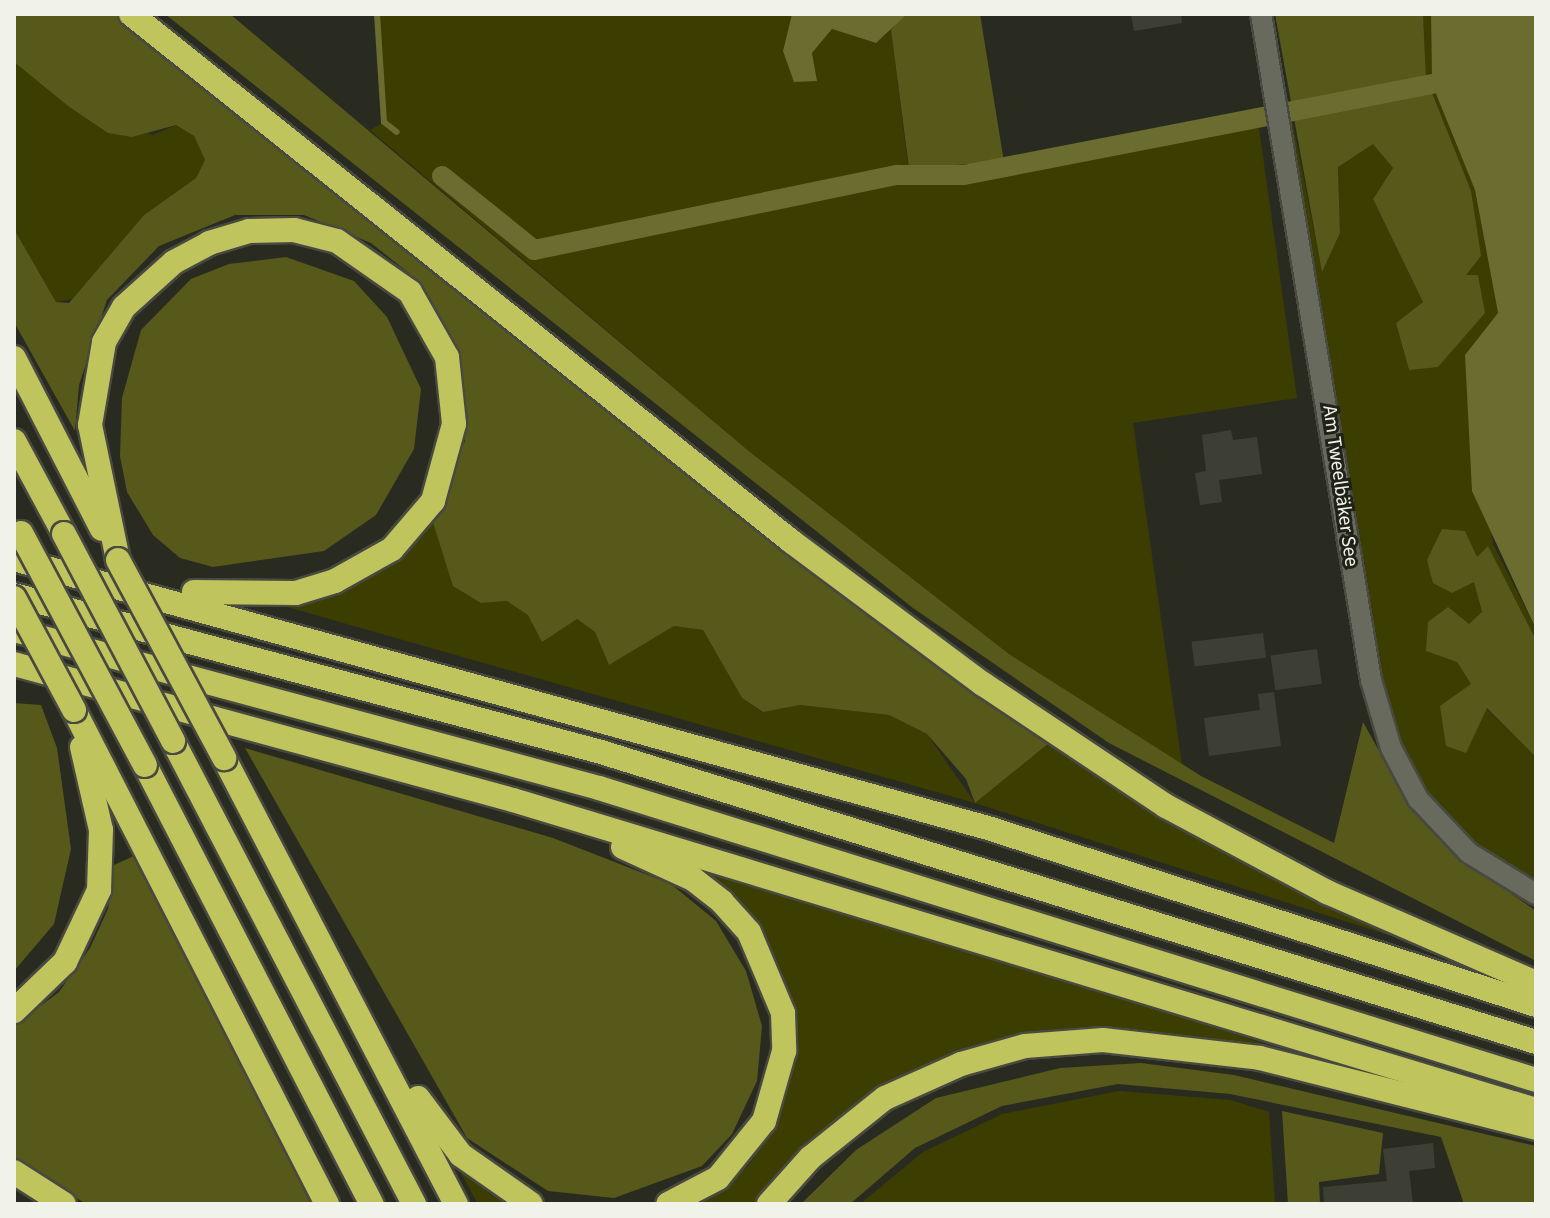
<!DOCTYPE html>
<html>
<head>
<meta charset="utf-8">
<style>
	body { margin:0 }
	#map { position:relative; width:1550px; height:1218px; overflow:hidden; background:#2a2b20; font-family:"Source Sans 3",sans-serif }
	div>[style] { position:absolute }
	[style*='--x'] { left:calc(var(--x)*1px); top:calc(var(--y)*1px); width:calc(var(--w)*1px); rotate:calc(var(--a)*1deg) }
	.green>* { inset:0; background:#3c3e01 }
	.forest>* { inset:0; background:#565919 }
	.water>* { inset:0; background:#6a6d2f }
	.stream>* { height:6px; margin:-3px; padding:0 3px; transform-origin:3px; border-radius:3px; background:#6a6d2f }
	.canal>* { height:20px; margin:-10px; padding:0 10px; transform-origin:10px; border-radius:10px; background:#6a6d2f }
	.building>* { inset:0; background:#3e3f34; transform-origin:0 0 }
	.roads { filter:drop-shadow(2px 0 #484940) drop-shadow(-2px 0 #484940) drop-shadow(0 2px #484940) drop-shadow(0 -2px #484940) }
	.street>* { height:20px; margin:-10px; padding:0 10px; transform-origin:10px; border-radius:10px; background:#686a5d }
	.highway>* { height:24px; margin:-12px; padding:0 12px; transform-origin:12px; border-radius:12px; background:#bfc45c }
	.bridges { filter:drop-shadow(2px 0 #484940) drop-shadow(-2px 0 #484940) drop-shadow(0 2px #484940) drop-shadow(0 -2px #484940) }
	.highway-bridge>* { height:24px; margin:-12px; padding:0 12px; transform-origin:12px; border-radius:12px; background:#bfc45c }
	span { translate:-50% -50%; white-space:nowrap; text-align:center; line-height:1.15; -webkit-text-stroke:6px #212217; paint-order:stroke }
	.street-label { font-size:20px; color:#f1f2ea }
	.frame { position:absolute; inset:0; border:16px solid #f1f2ea; pointer-events:none }
</style>
</head>
<body>
<div id="map">
	<div class="green">
		<div style="clip-path:polygon(378px 14px,792px 14px,783px 51px,812px 53px,832px 29px,876px 43px,891px 30px,910px 181px,962px 183px,1258px 121px,1297px 398px,1133px 423px,1182px 765px,1009px 654px,750px 452px,370px 130px,384px 122px)"></div>
		<div style="clip-path:polygon(1271px 14px,1322px 271px,1340px 233px,1338px 166px,1373px 143px,1393px 168px,1373px 199px,1423px 302px,1396px 323px,1409px 370px,1465px 275px,1471px 191px,1442px 131px,1426px 77px,1423px 14px,1431px 14px,1432px 84px,1475px 190px,1498px 314px,1465px 355px,1493px 544px,1536px 629px,1536px 640px,1488px 547px,1477px 557px,1474px 581px,1482px 613px,1469px 624px,1457px 662px,1486px 708px,1536px 757px,1536px 883px,1474px 847px,1427px 794px,1400px 743px,1381px 679px)"></div>
		<div style="clip-path:polygon(14px 62px,68px 106px,153px 135px,176px 125px,194px 136px,205px 160px,196px 178px,144px 215px,72px 299px,56px 302px,14px 229px)"></div>
		<div style="clip-path:polygon(431px 516px,481px 603px,507px 601px,559px 627px,577px 619px,595px 632px,609px 665px,674px 626px,703px 630px,742px 698px,762px 712px,800px 705px,889px 715px,927px 734px,975px 803px,1048px 744px,1138px 799px,1426px 947px,975px 803px,284px 606px,375px 573px)"></div>
		<div style="clip-path:polygon(707px 872px,1009px 960px,1286px 1051px,1156px 1033px,1077px 1031px,999px 1043px,914px 1072px,843px 1114px,754px 1204px,694px 1204px,748px 1166px,774px 1126px,795px 1052px,794px 1011px,779px 965px,758px 926px)"></div>
		<div style="clip-path:polygon(1119px 1091px,1231px 1100px,1269px 1112px,1275px 1204px,860px 1204px,923px 1152px,1002px 1114px)"></div>
		<div style="clip-path:polygon(456px 1164px,488px 1193px,507px 1204px,478px 1204px)"></div>
	</div>
	<div class="forest">
		<div style="clip-path:polygon(14px 14px,115px 14px,787px 553px,1048px 744px,975px 803px,966px 779px,927px 734px,889px 715px,800px 705px,763px 712px,742px 698px,703px 630px,674px 626px,609px 665px,595px 632px,577px 619px,542px 642px,528px 615px,507px 601px,481px 603px,453px 586px,431px 516px,465px 441px,459px 356px,410px 274px,371px 243px,304px 215px,235px 215px,159px 246px,107px 300px,79px 385px,75px 431px,14px 322px,14px 229px,56px 302px,69px 303px,144px 215px,196px 178px,205px 160px,194px 136px,176px 125px,132px 137px,108px 133px,68px 106px,14px 62px)"></div>
		<div style="clip-path:polygon(165px 14px,230px 14px,750px 452px,1009px 654px,1201px 776px,1334px 843px,1363px 722px,1411px 808px,1466px 862px,1536px 911px,1536px 961px,1109px 743px,913px 608px)"></div>
		<div style="clip-path:polygon(903px 14px,980px 14px,1004px 162px,909px 168px,891px 30px)"></div>
		<div style="clip-path:polygon(1275px 14px,1423px 14px,1426px 78px,1471px 191px,1481px 256px,1466px 275px,1478px 275px,1485px 313px,1438px 367px,1409px 370px,1396px 323px,1423px 302px,1373px 199px,1393px 168px,1373px 144px,1338px 167px,1340px 233px,1322px 272px)"></div>
		<div style="clip-path:polygon(286px 257px,354px 281px,387px 317px,421px 389px,414px 449px,376px 515px,324px 551px,213px 567px,180px 558px,153px 535px,127px 492px,120px 456px,122px 398px,141px 330px,191px 279px,229px 264px)"></div>
		<div style="clip-path:polygon(1442px 529px,1465px 531px,1477px 557px,1488px 546px,1536px 640px,1536px 757px,1487px 708px,1466px 753px,1446px 746px,1440px 706px,1471px 684px,1457px 662px,1426px 651px,1428px 622px,1448px 607px,1469px 624px,1482px 612px,1474px 582px,1452px 593px,1433px 583px,1427px 560px)"></div>
		<div style="clip-path:polygon(14px 703px,41px 705px,57px 748px,71px 849px,54px 924px,14px 971px)"></div>
		<div style="clip-path:polygon(245px 748px,553px 838px,671px 884px,716px 921px,746px 971px,762px 1026px,757px 1081px,732px 1134px,702px 1166px,614px 1198px,548px 1191px,467px 1138px)"></div>
		<div style="clip-path:polygon(136px 855px,312px 1204px,86px 1204px,14px 1157px,14px 1026px,59px 992px,90px 948px,108px 909px,114px 865px)"></div>
		<div style="clip-path:polygon(1141px 1063px,1234px 1075px,1536px 1146px,1536px 1204px,1464px 1204px,1441px 1137px,1230px 1094px,1118px 1084px,1002px 1106px,915px 1148px,850px 1204px,801px 1204px,856px 1150px,936px 1098px,1060px 1068px)"></div>
		<div style="clip-path:polygon(1282px 1111px,1383px 1133px,1379px 1174px,1319px 1182px,1320px 1204px,1288px 1204px)"></div>
	</div>
	<div class="water">
		<div style="clip-path:polygon(792px 14px,903px 14px,904px 17px,876px 43px,832px 29px,812px 53px,817px 81px,794px 82px,783px 51px)"></div>
		<div style="clip-path:polygon(1431px 14px,1536px 14px,1536px 629px,1472px 491px,1465px 355px,1498px 313px,1475px 190px,1432px 84px)"></div>
	</div>
	<div class="stream">
		<div style="--x:377;--y:14;--w:108;--a:86.3"></div>
		<div style="--x:384;--y:122;--w:16;--a:38"></div>
	</div>
	<div class="canal">
		<div style="--x:442;--y:176;--w:118;--a:38.8"></div>
		<div style="--x:534;--y:250;--w:371;--a:-11.7"></div>
		<div style="--x:897;--y:175;--w:67;--a:0"></div>
		<div style="--x:964;--y:175;--w:477;--a:-11"></div>
	</div>
	<div class="building">
		<div style="clip-path:polygon(1131px 14px,1181px 14px,1182px 23px,1134px 31px)"></div>
		<div style="clip-path:polygon(1231px 430px,1233px 440px,1257px 437px,1262px 474px,1219px 480px,1222px 502px,1200px 505px,1195px 473px,1206px 471px,1202px 435px)"></div>
		<div style="left:1263px;top:633px;width:25px;height:72px;rotate:83deg"></div>
		<div style="left:1317px;top:649px;width:35px;height:47px;rotate:82deg"></div>
		<div style="clip-path:polygon(1274px 692px,1281px 746px,1209px 756px,1204px 718px,1260px 710px,1258px 694px)"></div>
		<div style="clip-path:polygon(1433px 1143px,1435px 1168px,1409px 1171px,1413px 1204px,1324px 1204px,1323px 1187px,1387px 1181px,1383px 1149px)"></div>
	</div>
	<div class="roads">
		<div class="street">
			<div style="--x:1261;--y:14;--w:675;--a:80.62"></div>
			<div style="--x:1371;--y:680;--w:71;--a:73.6"></div>
			<div style="--x:1391;--y:748;--w:58;--a:62.1"></div>
			<div style="--x:1418;--y:799;--w:74;--a:46.6"></div>
			<div style="--x:1469;--y:853;--w:79;--a:31.5"></div>
		</div>
		<div class="highway">
			<div style="--x:131;--y:14;--w:845;--a:38.61"></div>
			<div style="--x:791;--y:541;--w:239;--a:36.7"></div>
			<div style="--x:983;--y:684;--w:220;--a:33.7"></div>
			<div style="--x:1166;--y:806;--w:183;--a:28.1"></div>
			<div style="--x:1327;--y:892;--w:228;--a:23.5"></div>
			<div style="--x:14;--y:358;--w:192;--a:62.8"></div>
			<div style="--x:14;--y:441;--w:106;--a:61.7"></div>
			<div style="--x:14;--y:559;--w:1010;--a:15.44"></div>
			<div style="--x:988;--y:828;--w:576;--a:17.9"></div>
			<div style="--x:118;--y:560;--w:138;--a:-101.7"></div>
			<div style="--x:90;--y:425;--w:84;--a:-80.4"></div>
			<div style="--x:104;--y:342;--w:40;--a:-60.3"></div>
			<div style="--x:124;--y:307;--w:67;--a:-42"></div>
			<div style="--x:174;--y:262;--w:40;--a:-28"></div>
			<div style="--x:209;--y:243;--w:42;--a:-16.7"></div>
			<div style="--x:249;--y:231;--w:45;--a:-1.3"></div>
			<div style="--x:294;--y:230;--w:44;--a:14.3"></div>
			<div style="--x:337;--y:241;--w:89;--a:34.9"></div>
			<div style="--x:410;--y:292;--w:75;--a:60.4"></div>
			<div style="--x:447;--y:357;--w:67;--a:84"></div>
			<div style="--x:454;--y:424;--w:80;--a:105.3"></div>
			<div style="--x:433;--y:501;--w:63;--a:130.5"></div>
			<div style="--x:392;--y:549;--w:65;--a:150.7"></div>
			<div style="--x:335;--y:581;--w:41;--a:162.9"></div>
			<div style="--x:296;--y:593;--w:102;--a:-179.4"></div>
			<div style="--x:14;--y:595;--w:608;--a:14.97"></div>
			<div style="--x:601;--y:752;--w:979;--a:17.23"></div>
			<div style="--x:14;--y:630;--w:606;--a:15.11"></div>
			<div style="--x:599;--y:788;--w:981;--a:17.31"></div>
			<div style="--x:14;--y:664;--w:517;--a:15.25"></div>
			<div style="--x:513;--y:800;--w:1069;--a:16.86"></div>
			<div style="--x:74;--y:710;--w:555;--a:62.88"></div>
			<div style="--x:173;--y:741;--w:522;--a:62.5"></div>
			<div style="--x:224;--y:758;--w:503;--a:62.52"></div>
			<div style="--x:145;--y:765;--w:494;--a:62.7"></div>
			<div style="--x:623;--y:847;--w:77;--a:24.6"></div>
			<div style="--x:693;--y:879;--w:37;--a:38"></div>
			<div style="--x:722;--y:902;--w:40;--a:48"></div>
			<div style="--x:749;--y:932;--w:88;--a:67.2"></div>
			<div style="--x:783;--y:1013;--w:38;--a:88"></div>
			<div style="--x:784;--y:1051;--w:73;--a:105.9"></div>
			<div style="--x:764;--y:1121;--w:73;--a:128.9"></div>
			<div style="--x:718;--y:1178;--w:56;--a:152.5"></div>
			<div style="--x:14;--y:1011;--w:71;--a:-43.9"></div>
			<div style="--x:65;--y:962;--w:80;--a:-64.7"></div>
			<div style="--x:99;--y:890;--w:60;--a:-88.1"></div>
			<div style="--x:101;--y:830;--w:85;--a:-102.9"></div>
			<div style="--x:418;--y:1098;--w:71;--a:53"></div>
			<div style="--x:461;--y:1155;--w:85;--a:35"></div>
			<div style="--x:14;--y:1172;--w:59;--a:32.6"></div>
			<div style="--x:769;--y:1204;--w:62;--a:-48.3"></div>
			<div style="--x:810;--y:1158;--w:96;--a:-38.7"></div>
			<div style="--x:885;--y:1098;--w:83;--a:-24.1"></div>
			<div style="--x:961;--y:1064;--w:66;--a:-15.7"></div>
			<div style="--x:1025;--y:1046;--w:78;--a:-4.4"></div>
			<div style="--x:1103;--y:1040;--w:158;--a:6.5"></div>
			<div style="--x:1260;--y:1058;--w:285;--a:14.2"></div>
		</div>
	</div>
	<div class="bridges">
		<div class="highway-bridge">
			<div style="--x:21;--y:533;--w:263;--a:61.9"></div>
			<div style="--x:64;--y:534;--w:234;--a:62.2"></div>
			<div style="--x:118;--y:560;--w:225;--a:61.8"></div>
			<div style="--x:14;--y:598;--w:127;--a:61.8"></div>
		</div>
	</div>
	<div class="street-label">
		<span style="left:1340px;top:486px;rotate:82deg">Am Tweelbäker See</span>
	</div>
	<div class="frame"></div>
</div>
</body>
</html>
